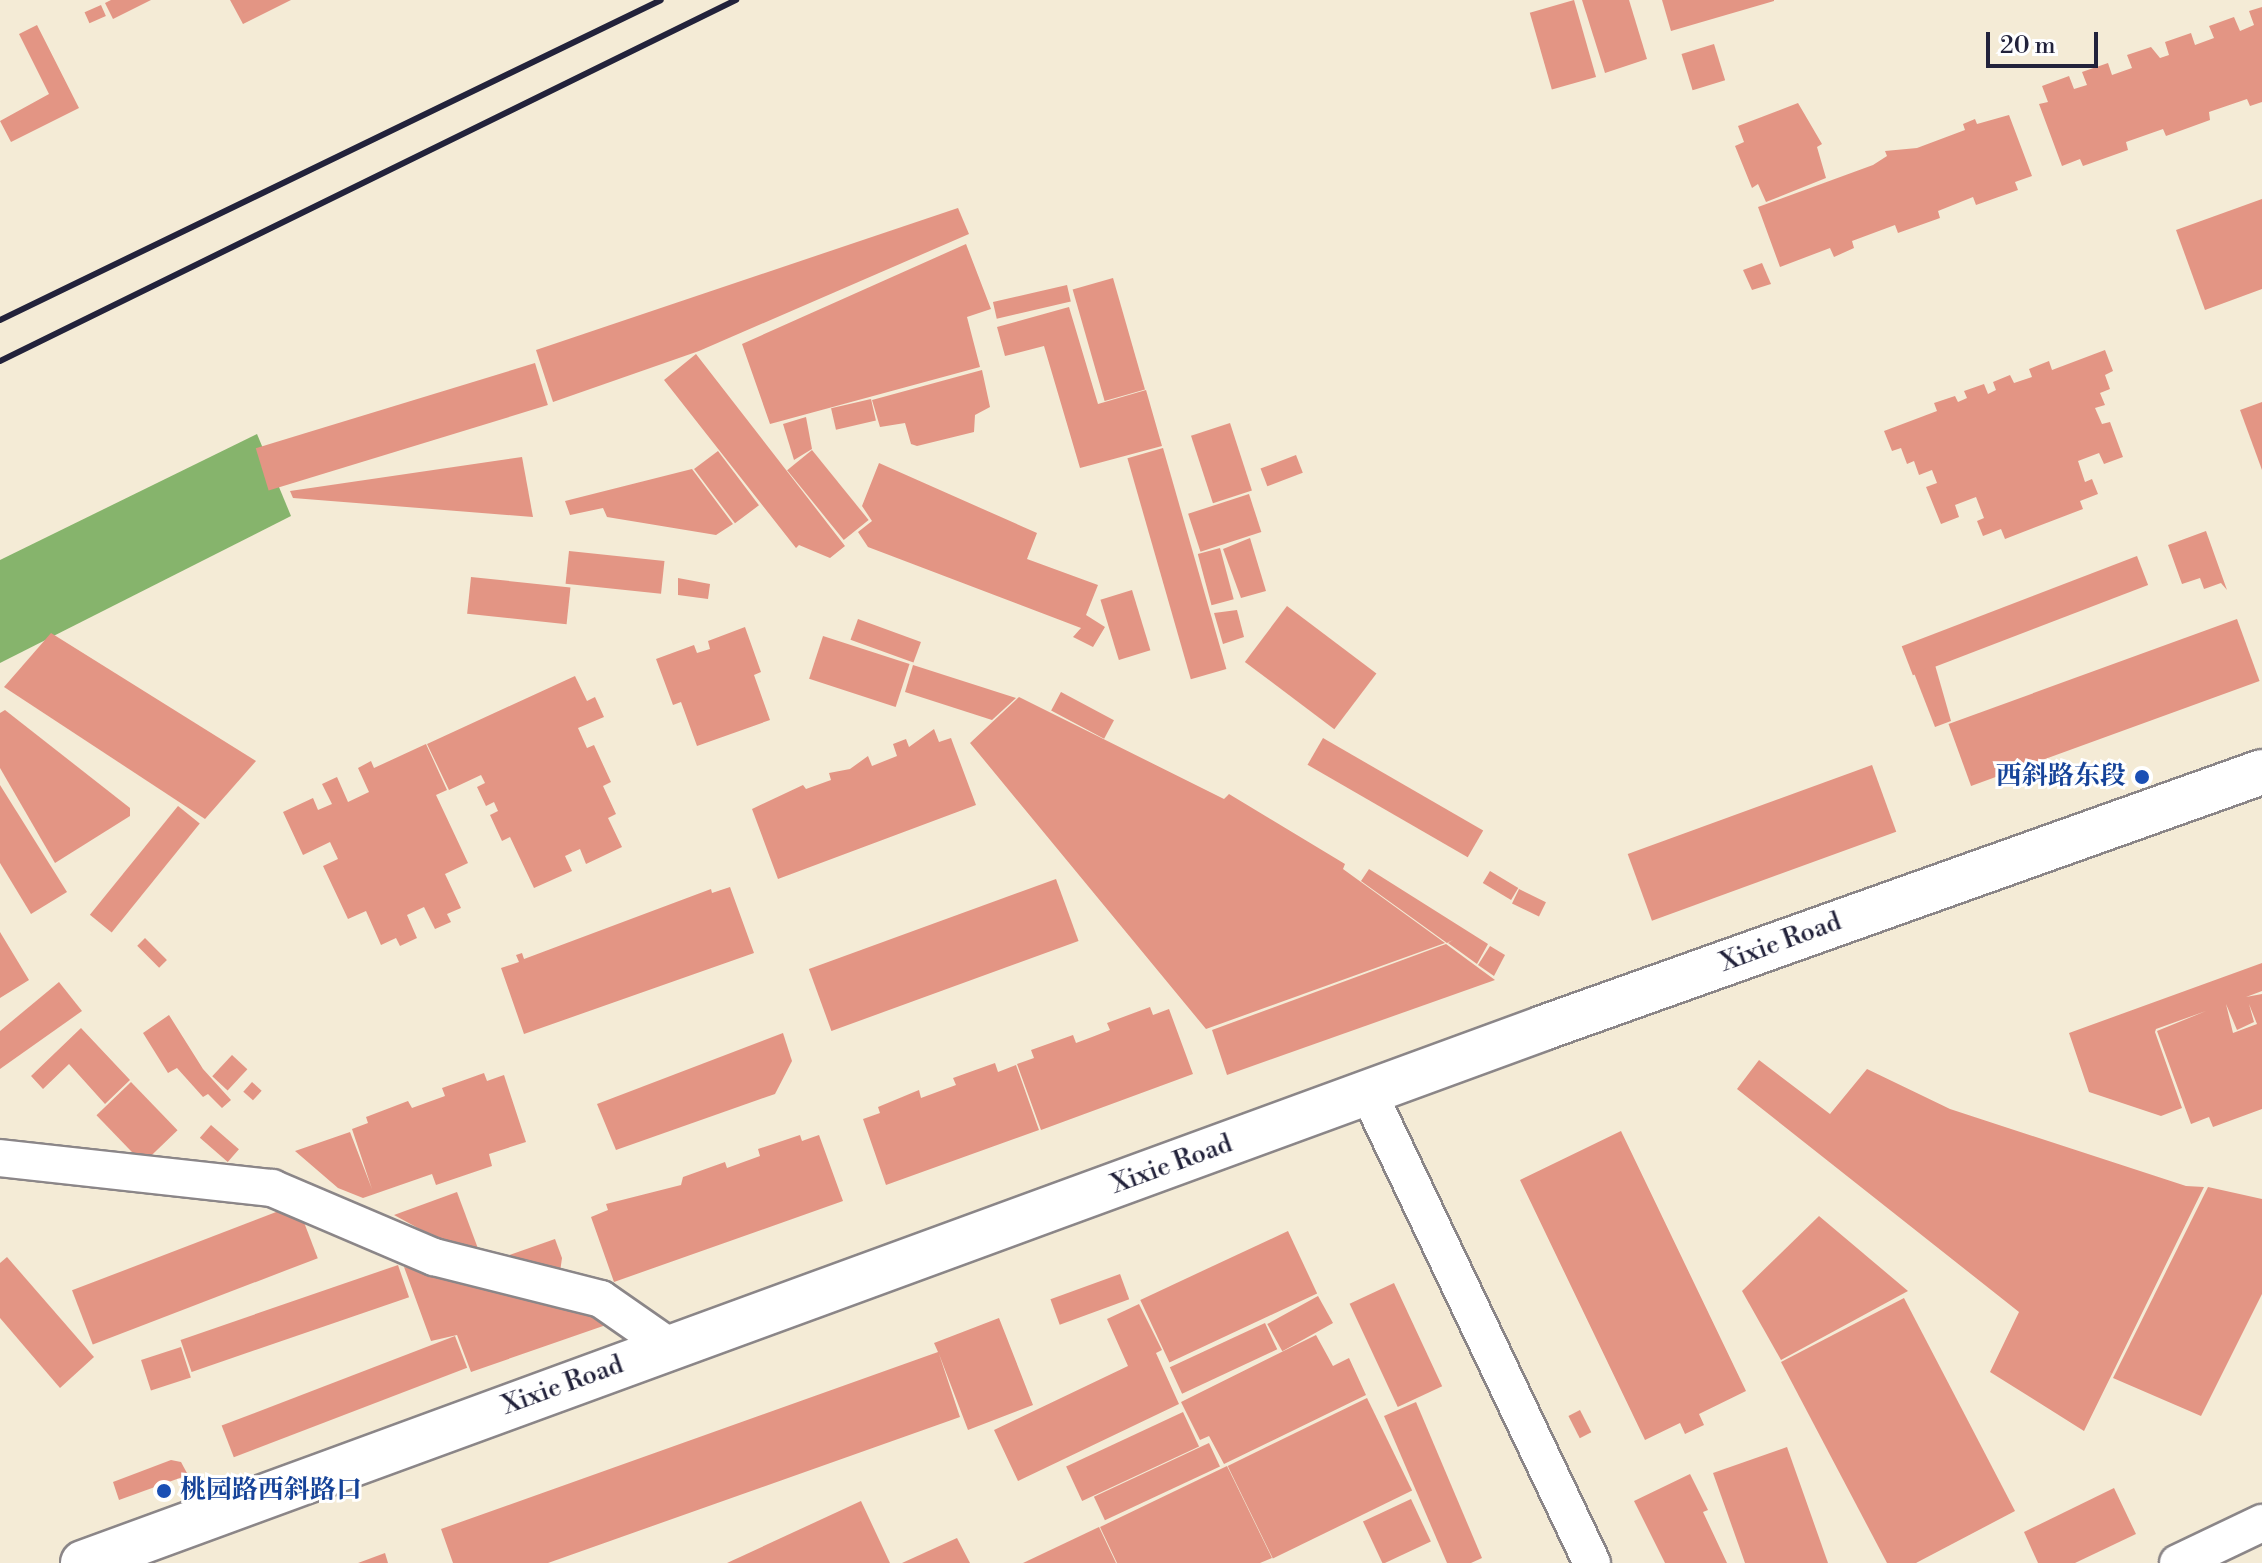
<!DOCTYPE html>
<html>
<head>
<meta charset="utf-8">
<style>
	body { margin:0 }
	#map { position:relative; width:2262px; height:1563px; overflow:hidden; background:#f4ebd6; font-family:"Libre Bodoni","Noto Serif SC",serif }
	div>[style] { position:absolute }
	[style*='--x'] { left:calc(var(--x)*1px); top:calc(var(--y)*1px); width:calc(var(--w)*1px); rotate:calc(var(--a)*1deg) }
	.forest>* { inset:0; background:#86b46c }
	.building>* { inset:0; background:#e39584; transform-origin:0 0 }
	.roads { filter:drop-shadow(2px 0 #8b8688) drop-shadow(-2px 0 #8b8688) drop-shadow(0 2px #8b8688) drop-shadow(0 -2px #8b8688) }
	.minor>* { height:36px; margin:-18px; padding:0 18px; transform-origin:18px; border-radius:18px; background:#fff }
	.tertiary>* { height:44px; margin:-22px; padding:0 22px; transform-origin:22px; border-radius:22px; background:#fff }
	.rail>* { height:6px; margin:-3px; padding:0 3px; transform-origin:3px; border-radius:3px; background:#22223b }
	.dots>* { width:22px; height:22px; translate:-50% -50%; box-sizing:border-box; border:4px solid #fff; border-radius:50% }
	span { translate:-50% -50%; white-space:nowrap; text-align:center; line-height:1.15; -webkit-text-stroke:6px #fff; paint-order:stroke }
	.transit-label { font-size:26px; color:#164399; font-weight:700 }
	.right { translate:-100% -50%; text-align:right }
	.left { translate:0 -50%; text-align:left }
	.street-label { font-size:26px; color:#22223b }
	.scale { position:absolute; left:1986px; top:32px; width:112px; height:36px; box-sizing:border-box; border:4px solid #22223b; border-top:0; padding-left:10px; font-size:24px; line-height:28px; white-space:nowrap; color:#22223b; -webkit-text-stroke:6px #fff; paint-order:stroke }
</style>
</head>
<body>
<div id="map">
	<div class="forest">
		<div style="clip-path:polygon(257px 434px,291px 516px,0 663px,0 560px)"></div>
	</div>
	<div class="building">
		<div style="clip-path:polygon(111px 0,151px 0,113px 19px,105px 3px)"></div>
		<div style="clip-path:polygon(230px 0,291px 0,243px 24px)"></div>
		<div style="left:1574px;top:0;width:80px;height:46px;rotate:74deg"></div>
		<div style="clip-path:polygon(1582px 0,1629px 0,1647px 59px,1605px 73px)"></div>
		<div style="clip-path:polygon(1662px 0,1774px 0,1774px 1px,1671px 31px)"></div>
		<div style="left:101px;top:5px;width:12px;height:18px;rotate:66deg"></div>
		<div style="clip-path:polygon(2262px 7px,2262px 102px,2250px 106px,2247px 99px,2209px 112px,2210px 120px,2166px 136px,2163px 129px,2126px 142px,2128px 150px,2083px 166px,2080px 159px,2062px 166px,2039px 104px,2048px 102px,2042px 86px,2069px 76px,2074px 89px,2087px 85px,2082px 72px,2108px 63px,2112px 75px,2132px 68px,2127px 55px,2151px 47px,2160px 58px,2169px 55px,2165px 42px,2191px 33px,2195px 45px,2214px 38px,2209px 26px,2234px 17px,2240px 31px,2254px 25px,2249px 11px)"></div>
		<div style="clip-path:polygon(37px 25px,79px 108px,11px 142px,0 121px,49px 94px,19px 34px)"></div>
		<div style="left:1714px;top:44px;width:38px;height:34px;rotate:73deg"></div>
		<div style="clip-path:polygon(1798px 103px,1822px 144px,1817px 147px,1826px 178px,1766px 202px,1758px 184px,1752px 188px,1735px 146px,1744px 142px,1738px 126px)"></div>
		<div style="clip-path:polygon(2009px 115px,2032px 176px,2015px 182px,2018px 190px,1976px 205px,1973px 197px,1938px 211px,1940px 218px,1898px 233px,1895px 225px,1852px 241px,1854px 248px,1834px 257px,1830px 248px,1780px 267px,1758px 207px,1873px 165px,1887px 156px,1885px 151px,1917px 148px,1965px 130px,1963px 124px,1975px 119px,1977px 124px)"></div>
		<div style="clip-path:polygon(2262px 199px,2262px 289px,2205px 310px,2176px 230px)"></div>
		<div style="clip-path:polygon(958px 208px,969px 234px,699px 351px,553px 402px,536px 350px)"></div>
		<div style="clip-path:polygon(966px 244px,991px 309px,967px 317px,980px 367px,770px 424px,742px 344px)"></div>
		<div style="clip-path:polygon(1762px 263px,1771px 284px,1752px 290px,1743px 270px)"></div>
		<div style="left:1113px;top:278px;width:116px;height:42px;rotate:74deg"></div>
		<div style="left:1067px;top:285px;width:17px;height:76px;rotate:77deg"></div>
		<div style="clip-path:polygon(1069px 307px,1098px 404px,1146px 390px,1162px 446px,1080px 468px,1044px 346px,1005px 356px,997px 327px)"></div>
		<div style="clip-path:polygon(2105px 350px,2113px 371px,2105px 375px,2110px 389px,2100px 393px,2105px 405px,2095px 408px,2102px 424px,2110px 422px,2123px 457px,2104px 464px,2099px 453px,2078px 461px,2085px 482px,2092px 479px,2098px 494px,2080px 501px,2083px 509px,2005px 539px,2001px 529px,1983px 536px,1977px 521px,1984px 518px,1976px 497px,1955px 505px,1959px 517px,1941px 524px,1926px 487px,1937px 483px,1932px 470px,1919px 475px,1914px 461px,1907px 464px,1901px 448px,1892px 451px,1884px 431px,1937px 411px,1934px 403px,1955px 396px,1958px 402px,1967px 398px,1964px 391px,1984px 384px,1988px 394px,1996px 390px,1993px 382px,2010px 375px,2014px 383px,2032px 377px,2029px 369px,2049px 361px,2052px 370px)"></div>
		<div style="clip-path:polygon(696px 354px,845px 546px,830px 558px,799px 545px,796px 548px,664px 380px)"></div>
		<div style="left:535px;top:363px;width:44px;height:292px;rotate:73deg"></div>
		<div style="clip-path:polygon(982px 370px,990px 407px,975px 415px,974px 432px,917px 446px,911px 444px,905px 423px,880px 427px,872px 400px)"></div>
		<div style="left:871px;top:399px;width:22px;height:41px;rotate:77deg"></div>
		<div style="clip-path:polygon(2262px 402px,2262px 470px,2240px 410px)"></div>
		<div style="clip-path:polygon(806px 417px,812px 449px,794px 460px,783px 424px)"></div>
		<div style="left:1230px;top:423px;width:71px;height:41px;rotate:72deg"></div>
		<div style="left:1163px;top:448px;width:230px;height:37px;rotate:74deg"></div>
		<div style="left:812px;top:450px;width:90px;height:32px;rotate:51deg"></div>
		<div style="left:718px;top:451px;width:68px;height:30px;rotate:53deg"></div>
		<div style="left:1296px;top:455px;width:19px;height:38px;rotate:69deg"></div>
		<div style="clip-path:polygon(522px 457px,533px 517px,293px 498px,290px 491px)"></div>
		<div style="clip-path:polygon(879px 463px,1037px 533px,1027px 559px,1098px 585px,1086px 615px,1105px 627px,1093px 647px,1073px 637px,1081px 628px,868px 547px,858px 532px,872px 521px,862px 506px)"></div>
		<div style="clip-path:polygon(692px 469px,733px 524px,716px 535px,607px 517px,603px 508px,570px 515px,565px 501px)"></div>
		<div style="left:1249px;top:494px;width:40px;height:64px;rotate:72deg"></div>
		<div style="clip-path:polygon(2206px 531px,2227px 590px,2221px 583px,2204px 589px,2200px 578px,2182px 584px,2168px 545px)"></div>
		<div style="clip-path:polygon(1250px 538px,1266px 591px,1241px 598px,1223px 549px)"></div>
		<div style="left:1220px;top:548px;width:53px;height:23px;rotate:75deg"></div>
		<div style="left:569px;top:551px;width:96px;height:33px;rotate:6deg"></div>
		<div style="left:2137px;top:556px;width:31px;height:252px;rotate:69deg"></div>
		<div style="left:471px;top:577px;width:100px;height:37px;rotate:6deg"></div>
		<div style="clip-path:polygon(678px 578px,710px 584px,708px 599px,678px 595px)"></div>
		<div style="left:1132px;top:590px;width:63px;height:33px;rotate:73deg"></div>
		<div style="left:1287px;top:606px;width:112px;height:70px;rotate:37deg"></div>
		<div style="clip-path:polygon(1237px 610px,1244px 637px,1223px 644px,1214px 613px)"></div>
		<div style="left:858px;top:619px;width:67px;height:22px;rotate:20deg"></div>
		<div style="left:2237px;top:619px;width:66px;height:307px;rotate:70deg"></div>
		<div style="clip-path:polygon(745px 627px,761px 672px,754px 675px,770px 720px,697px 746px,681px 702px,673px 705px,656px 659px,694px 645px,697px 653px,710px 649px,708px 641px)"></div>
		<div style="clip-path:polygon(51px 633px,256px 761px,205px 819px,4px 687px)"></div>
		<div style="left:823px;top:636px;width:91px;height:45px;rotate:18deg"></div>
		<div style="clip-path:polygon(913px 665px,1016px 698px,992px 720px,905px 692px)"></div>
		<div style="clip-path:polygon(1935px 665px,1951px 721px,1935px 727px,1914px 673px)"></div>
		<div style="clip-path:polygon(575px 676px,587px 701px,595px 697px,604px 717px,578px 728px,587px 748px,594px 745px,611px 782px,603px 786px,616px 814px,608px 818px,622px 847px,586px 864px,580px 849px,565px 856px,572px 871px,534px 888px,510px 837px,502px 841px,490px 815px,498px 811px,494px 802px,486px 806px,477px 787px,485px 783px,481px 775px,449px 790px,427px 744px)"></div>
		<div style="left:1061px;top:692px;width:60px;height:21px;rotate:28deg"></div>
		<div style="clip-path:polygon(1019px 697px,1224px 799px,1229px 794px,1345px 864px,1343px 869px,1445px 943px,1206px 1029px,970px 743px)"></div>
		<div style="clip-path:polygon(5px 710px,130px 808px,130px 816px,55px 863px,0 768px,0 713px)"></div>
		<div style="clip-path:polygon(934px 729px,939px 742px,951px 738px,976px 805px,778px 879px,752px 809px,803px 785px,806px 789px,831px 780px,829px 773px,850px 769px,868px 756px,872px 766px,897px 756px,893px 744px,906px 739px,909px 747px)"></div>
		<div style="left:1323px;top:738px;width:185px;height:31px;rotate:30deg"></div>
		<div style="clip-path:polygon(426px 744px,447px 790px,436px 795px,468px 863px,445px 874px,461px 908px,447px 914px,451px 922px,435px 929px,424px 907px,407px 915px,417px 938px,400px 946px,396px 938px,381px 945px,366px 911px,348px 919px,323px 866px,338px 859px,330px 842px,303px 855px,283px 812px,313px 798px,318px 810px,332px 804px,322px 784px,337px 777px,348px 802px,369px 792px,358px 768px,371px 761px,374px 768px)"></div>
		<div style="left:1872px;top:765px;width:71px;height:260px;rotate:70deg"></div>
		<div style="clip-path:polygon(0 785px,67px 892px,31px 914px,0 863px)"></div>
		<div style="left:178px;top:806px;width:28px;height:140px;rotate:39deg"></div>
		<div style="clip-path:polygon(1369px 869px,1488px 944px,1477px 964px,1448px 943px,1453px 940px,1447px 943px,1361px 881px)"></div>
		<div style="left:1490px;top:871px;width:33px;height:14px;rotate:31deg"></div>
		<div style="left:1056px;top:879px;width:66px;height:263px;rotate:70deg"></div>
		<div style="clip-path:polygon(730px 887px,754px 953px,524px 1034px,501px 968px,519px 962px,516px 955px,522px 953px,524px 959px,711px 889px,712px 893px)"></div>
		<div style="left:1519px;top:889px;width:30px;height:16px;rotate:26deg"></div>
		<div style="clip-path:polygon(0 932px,29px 980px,0 998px)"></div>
		<div style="left:145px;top:938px;width:31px;height:11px;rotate:45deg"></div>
		<div style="clip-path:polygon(1446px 944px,1495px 980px,1227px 1075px,1212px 1030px)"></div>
		<div style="clip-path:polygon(1490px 946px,1505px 955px,1494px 976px,1478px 965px)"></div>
		<div style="clip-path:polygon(evenodd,2262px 963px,2262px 991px,2246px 997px,2262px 994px,2262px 1109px,2213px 1127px,2209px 1117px,2191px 1124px,2157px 1031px,2206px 1011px,2156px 1029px,2155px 1032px,2182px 1108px,2161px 1116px,2089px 1092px,2069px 1033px,2262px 963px,2226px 1004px,2237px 1030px,2254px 1022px,2249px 1004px,2257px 1024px,2233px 1033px,2226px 1004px)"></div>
		<div style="clip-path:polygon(59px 982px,82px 1011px,0 1069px,0 1031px)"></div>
		<div style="clip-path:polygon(1150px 1007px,1153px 1015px,1169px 1009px,1193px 1074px,1041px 1130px,1017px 1064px,1034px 1058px,1031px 1050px,1073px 1035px,1076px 1043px,1092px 1037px,1110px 1030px,1107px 1023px)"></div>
		<div style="clip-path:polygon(169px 1015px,203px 1069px,231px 1100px,222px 1108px,208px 1094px,203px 1097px,177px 1068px,168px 1073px,143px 1033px)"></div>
		<div style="clip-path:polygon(81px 1028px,130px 1080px,105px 1104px,69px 1064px,43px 1089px,31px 1076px)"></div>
		<div style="clip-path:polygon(783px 1033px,792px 1061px,775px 1094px,616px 1150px,597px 1104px)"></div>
		<div style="left:232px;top:1055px;width:21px;height:29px;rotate:43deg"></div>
		<div style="clip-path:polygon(1759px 1060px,1830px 1114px,1867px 1069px,1950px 1109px,2186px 1186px,2204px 1187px,2084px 1431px,1990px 1372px,2019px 1312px,1737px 1089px)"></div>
		<div style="clip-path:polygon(995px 1063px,998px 1072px,1016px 1065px,1039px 1130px,886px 1185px,863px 1119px,880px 1113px,878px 1107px,919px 1090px,921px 1098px,956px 1085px,953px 1078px)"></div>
		<div style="clip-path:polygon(484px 1073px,487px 1081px,504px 1075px,526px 1142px,489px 1154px,492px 1166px,436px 1185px,432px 1174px,363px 1198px,338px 1188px,295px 1151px,350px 1132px,372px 1189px,352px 1129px,368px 1123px,366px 1117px,408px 1101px,412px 1108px,445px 1096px,442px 1088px)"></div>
		<div style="left:131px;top:1082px;width:67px;height:48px;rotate:46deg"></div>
		<div style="left:252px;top:1082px;width:13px;height:13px;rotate:42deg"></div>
		<div style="left:211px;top:1125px;width:37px;height:17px;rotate:41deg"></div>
		<div style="clip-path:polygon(1621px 1131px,1746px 1391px,1699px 1414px,1704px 1425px,1685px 1434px,1680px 1423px,1645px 1440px,1520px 1180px)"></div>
		<div style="clip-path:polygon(800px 1135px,802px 1141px,819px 1135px,843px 1201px,614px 1282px,591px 1217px,608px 1210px,606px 1204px,681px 1185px,683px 1177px,725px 1162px,727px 1168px,760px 1156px,758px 1149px)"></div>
		<div style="clip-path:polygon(2208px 1187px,2262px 1199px,2262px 1294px,2201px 1416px,2113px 1378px)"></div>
		<div style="clip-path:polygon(457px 1192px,480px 1254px,460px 1251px,394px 1215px)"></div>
		<div style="left:297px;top:1204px;width:58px;height:241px;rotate:69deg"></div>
		<div style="clip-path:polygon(1819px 1216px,1908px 1291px,1781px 1360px,1742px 1291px)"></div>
		<div style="left:1288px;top:1231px;width:69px;height:163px;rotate:65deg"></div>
		<div style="clip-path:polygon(555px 1239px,562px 1258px,560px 1272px,501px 1258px)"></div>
		<div style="clip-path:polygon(7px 1257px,94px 1357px,60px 1388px,0 1318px,0 1263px)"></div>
		<div style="left:398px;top:1265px;width:34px;height:230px;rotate:71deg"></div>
		<div style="clip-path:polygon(404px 1267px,600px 1308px,606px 1325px,471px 1372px,457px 1335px,431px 1341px)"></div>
		<div style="left:1120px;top:1274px;width:27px;height:74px;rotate:70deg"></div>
		<div style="left:1394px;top:1283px;width:114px;height:49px;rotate:65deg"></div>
		<div style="left:1318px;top:1296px;width:31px;height:58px;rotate:61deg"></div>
		<div style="clip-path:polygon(1904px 1298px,2015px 1511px,1916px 1563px,1887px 1563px,1781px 1362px)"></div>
		<div style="clip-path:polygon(1139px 1304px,1162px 1350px,1156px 1353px,1179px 1404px,1018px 1481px,994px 1430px,1128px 1366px,1107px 1319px)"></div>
		<div style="clip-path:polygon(999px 1318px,1033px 1405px,968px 1430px,939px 1354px,960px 1417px,548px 1563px,453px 1563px,441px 1529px,938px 1352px,934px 1343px)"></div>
		<div style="left:1265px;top:1323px;width:29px;height:105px;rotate:65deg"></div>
		<div style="clip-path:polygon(1316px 1335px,1333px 1366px,1349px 1358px,1366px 1395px,1224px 1464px,1209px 1436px,1200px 1440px,1181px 1402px)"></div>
		<div style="left:455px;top:1336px;width:34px;height:250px;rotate:69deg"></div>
		<div style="left:181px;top:1347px;width:32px;height:42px;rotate:72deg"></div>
		<div style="left:1367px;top:1398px;width:103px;height:155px;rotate:64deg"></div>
		<div style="clip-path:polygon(1416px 1402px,1482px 1558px,1471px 1563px,1447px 1563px,1384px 1416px)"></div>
		<div style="left:1580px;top:1410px;width:25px;height:13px;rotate:63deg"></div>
		<div style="left:1183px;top:1412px;width:38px;height:129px;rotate:65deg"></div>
		<div style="left:1209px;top:1443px;width:26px;height:127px;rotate:65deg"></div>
		<div style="clip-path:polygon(1787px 1447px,1828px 1563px,1745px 1563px,1713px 1473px)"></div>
		<div style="clip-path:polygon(171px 1460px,181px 1462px,188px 1475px,119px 1500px,113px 1482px)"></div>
		<div style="clip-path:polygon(1227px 1466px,1272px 1558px,1260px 1563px,1117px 1563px,1100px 1527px)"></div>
		<div style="clip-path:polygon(1690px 1474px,1708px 1510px,1703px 1512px,1727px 1563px,1665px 1563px,1634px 1501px)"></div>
		<div style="clip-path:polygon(2114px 1488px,2136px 1534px,2075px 1563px,2038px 1563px,2024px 1532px)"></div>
		<div style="left:1411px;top:1499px;width:47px;height:53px;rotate:65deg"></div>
		<div style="clip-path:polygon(861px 1501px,890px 1563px,727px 1563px)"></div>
		<div style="clip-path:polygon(1099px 1527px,1116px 1563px,1023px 1563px)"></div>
		<div style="clip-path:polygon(957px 1538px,970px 1563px,902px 1563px)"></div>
		<div style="clip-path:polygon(385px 1553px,388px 1563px,358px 1563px)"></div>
	</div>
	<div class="roads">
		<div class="minor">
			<div style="--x:1369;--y:1094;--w:519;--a:64.57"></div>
			<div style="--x:0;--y:1158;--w:274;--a:6.3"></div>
			<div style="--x:272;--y:1188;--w:176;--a:23.1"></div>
			<div style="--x:434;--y:1257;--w:172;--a:14.1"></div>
			<div style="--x:601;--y:1299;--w:84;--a:34.8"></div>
			<div style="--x:2178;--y:1563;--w:93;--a:-25.5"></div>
		</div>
		<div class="tertiary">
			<div style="--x:83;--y:1563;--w:1555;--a:-20.12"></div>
			<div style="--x:1543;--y:1028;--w:763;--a:-19.6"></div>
		</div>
	</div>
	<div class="rail">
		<div style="--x:0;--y:320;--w:734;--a:-25.83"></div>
		<div style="--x:0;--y:361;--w:820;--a:-26.13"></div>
	</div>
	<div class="dots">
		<div style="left:2142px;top:777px;background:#1a4fb4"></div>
		<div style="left:164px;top:1491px;background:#1a4fb4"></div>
	</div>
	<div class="transit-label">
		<span class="right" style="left:2126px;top:777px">西斜路东段</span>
		<span class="left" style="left:180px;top:1491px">桃园路西斜路口</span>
	</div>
	<div class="street-label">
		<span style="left:1781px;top:943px;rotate:-20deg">Xixie Road</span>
		<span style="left:1172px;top:1165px;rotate:-20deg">Xixie Road</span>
		<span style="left:563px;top:1386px;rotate:-20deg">Xixie Road</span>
	</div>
	<div class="scale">20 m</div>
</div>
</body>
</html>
